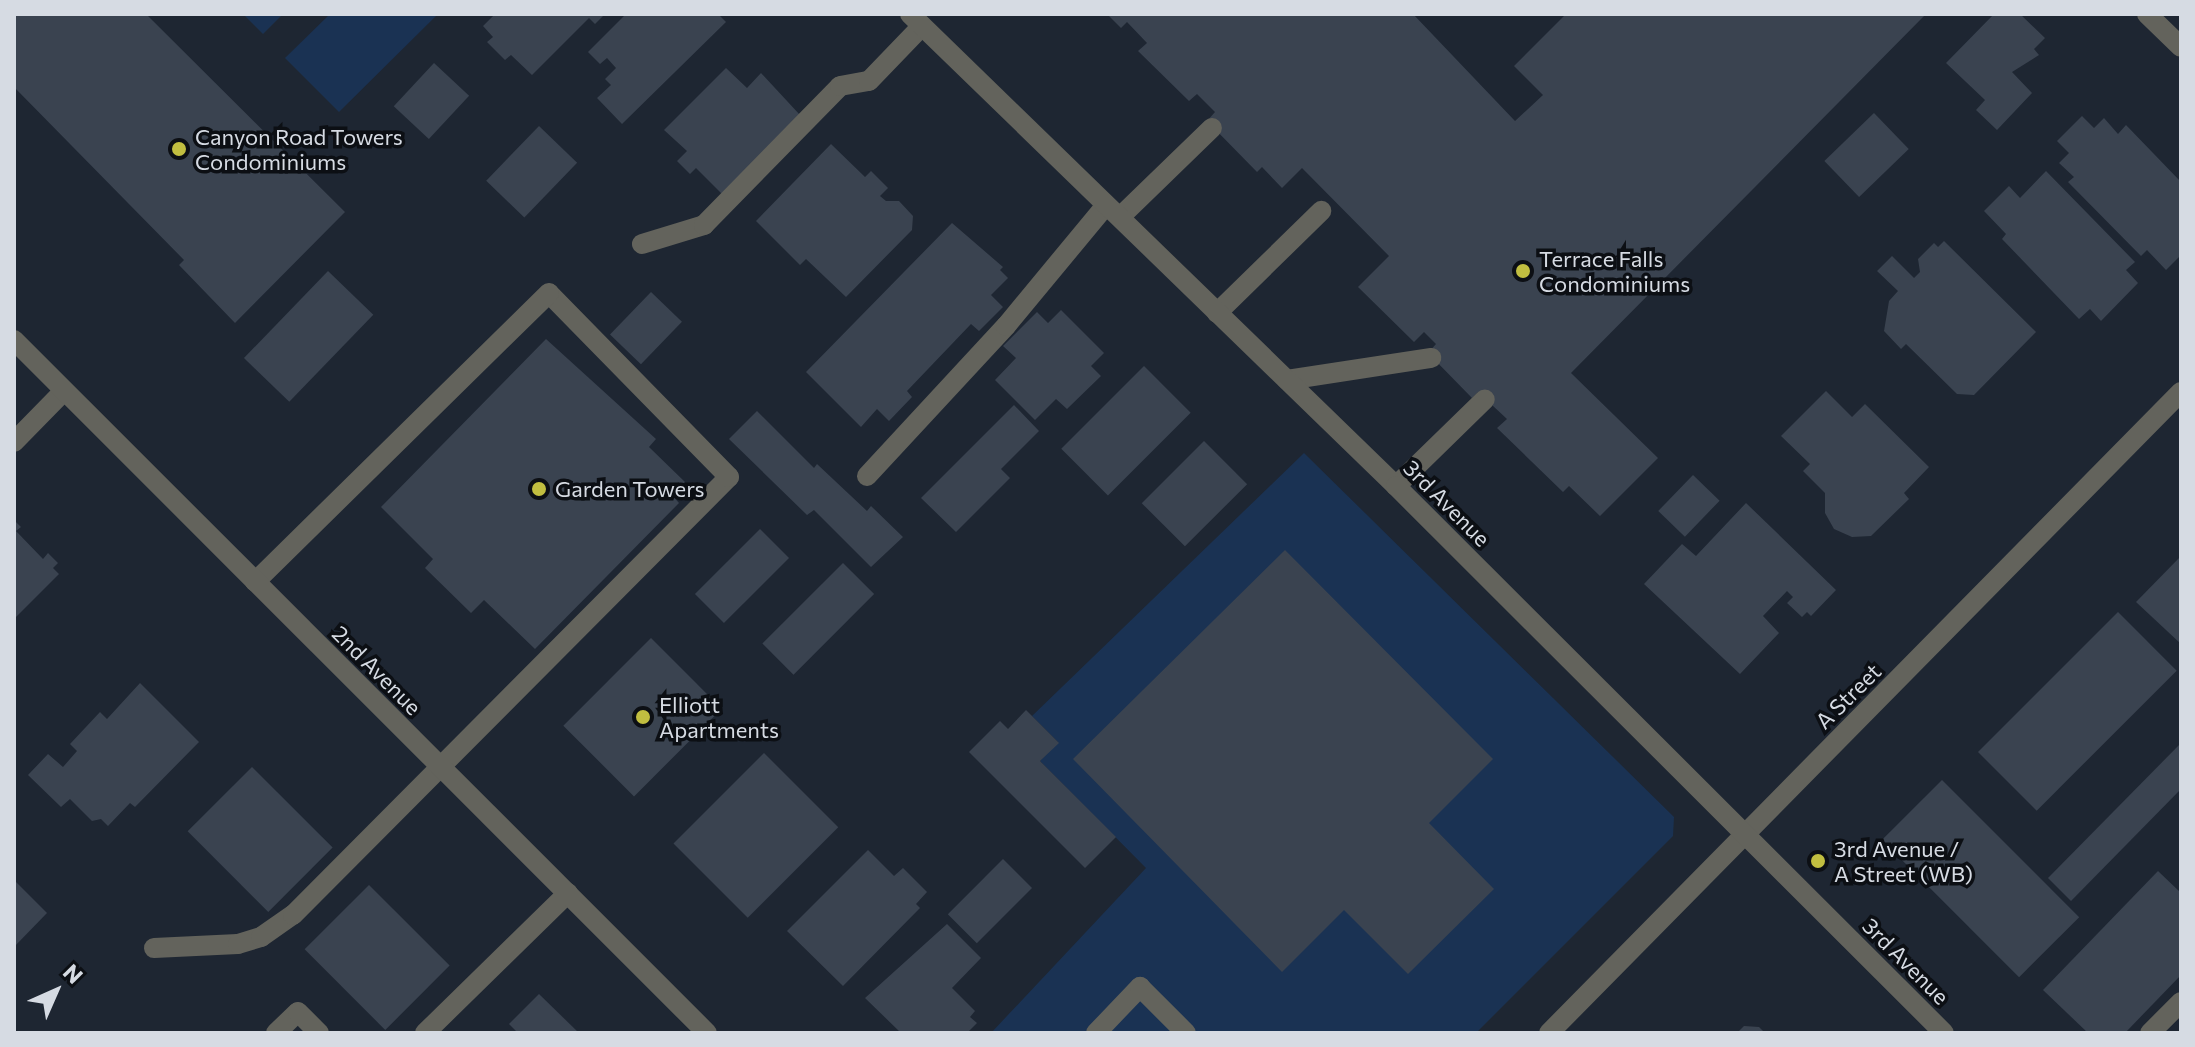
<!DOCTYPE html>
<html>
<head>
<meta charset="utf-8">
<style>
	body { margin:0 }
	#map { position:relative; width:2195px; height:1047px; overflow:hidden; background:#1e2632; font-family:Commissioner,sans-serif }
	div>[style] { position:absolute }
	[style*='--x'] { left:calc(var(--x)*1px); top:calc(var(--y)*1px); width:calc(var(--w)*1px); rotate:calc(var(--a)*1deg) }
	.green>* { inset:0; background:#1a3253 }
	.building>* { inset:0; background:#3a4350; transform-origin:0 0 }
	.service>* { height:20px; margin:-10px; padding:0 10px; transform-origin:10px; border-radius:10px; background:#63635c }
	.minor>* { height:20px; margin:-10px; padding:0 10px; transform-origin:10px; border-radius:10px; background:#63635c }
	.tertiary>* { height:20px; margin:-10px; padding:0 10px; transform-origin:10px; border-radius:10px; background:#63635c }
	.dots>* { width:22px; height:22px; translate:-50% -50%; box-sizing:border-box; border:4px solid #0c0f14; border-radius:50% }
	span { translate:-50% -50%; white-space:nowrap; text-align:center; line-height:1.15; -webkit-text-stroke:7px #0c0f14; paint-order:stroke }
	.poi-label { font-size:22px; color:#d6dbe3 }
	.left { translate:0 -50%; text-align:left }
	.street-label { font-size:22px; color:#d6dbe3 }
	.frame { position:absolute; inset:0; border:16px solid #d6dbe3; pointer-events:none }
	.north { position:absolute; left:16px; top:951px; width:80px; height:80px; -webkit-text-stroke:6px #0c0f14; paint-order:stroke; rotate:45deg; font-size:22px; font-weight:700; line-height:32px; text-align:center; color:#d6dbe3 }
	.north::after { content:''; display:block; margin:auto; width:28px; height:36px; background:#d6dbe3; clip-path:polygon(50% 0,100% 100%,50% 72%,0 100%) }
</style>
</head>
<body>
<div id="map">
	<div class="green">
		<div style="clip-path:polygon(243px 14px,283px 14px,263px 34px)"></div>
		<div style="clip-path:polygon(330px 14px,438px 14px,339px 112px,285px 58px)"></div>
		<div style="clip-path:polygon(1304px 453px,1674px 817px,1673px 836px,1476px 1033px,991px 1033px,1146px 868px,1040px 761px,1058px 742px,1032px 716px)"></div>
	</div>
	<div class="building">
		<div style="clip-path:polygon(14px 14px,146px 14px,345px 212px,235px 323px,179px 265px,184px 260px,14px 87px)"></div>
		<div style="clip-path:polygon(495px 14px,605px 14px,595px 24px,589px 18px,532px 75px,511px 55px,505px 60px,487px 42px,493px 37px,483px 26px)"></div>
		<div style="clip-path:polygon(626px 14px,718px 14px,726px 22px,622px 124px,597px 98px,611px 85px,605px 79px,616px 68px,607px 58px,600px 64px,588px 52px)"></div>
		<div style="clip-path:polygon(1107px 14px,1413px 14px,1515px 121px,1543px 95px,1514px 66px,1566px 14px,1926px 14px,1571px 373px,1658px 458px,1600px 516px,1569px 486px,1563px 492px,1497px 428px,1507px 419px,1478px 392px,1472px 398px,1428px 353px,1436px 344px,1424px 332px,1414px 342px,1358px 287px,1389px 256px,1302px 168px,1282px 188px,1262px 167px,1257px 172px,1207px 121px,1215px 112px,1197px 94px,1189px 101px,1138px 51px,1147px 43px,1127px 22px,1121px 28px)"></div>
		<div style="clip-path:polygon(1994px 14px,2020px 14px,2045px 38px,2034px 49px,2039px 55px,2012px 72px,2032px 93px,1997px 130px,1976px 110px,1985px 100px,1946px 63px)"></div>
		<div style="left:434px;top:63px;width:48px;height:59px;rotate:43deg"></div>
		<div style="clip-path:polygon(726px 68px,747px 88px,761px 73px,800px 115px,722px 194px,696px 168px,690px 174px,677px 161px,687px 151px,664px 130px)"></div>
		<div style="left:1874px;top:113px;width:50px;height:69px;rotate:46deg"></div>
		<div style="clip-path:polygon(2082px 116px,2094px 128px,2104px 118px,2118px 134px,2126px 125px,2181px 182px,2181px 255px,2166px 270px,2147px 250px,2141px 256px,2068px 182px,2074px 177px,2059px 163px,2069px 153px,2057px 141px)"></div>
		<div style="left:539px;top:126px;width:53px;height:76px;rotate:44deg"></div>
		<div style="clip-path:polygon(831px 144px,865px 177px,871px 171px,888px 188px,880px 196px,886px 201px,899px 201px,913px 216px,912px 230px,846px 297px,806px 259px,800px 265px,756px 221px)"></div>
		<div style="clip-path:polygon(2046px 171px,2135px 262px,2126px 270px,2138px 283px,2101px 321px,2090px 309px,2079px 319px,2002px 239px,2006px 234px,1984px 211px,2009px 186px,2020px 198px)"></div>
		<div style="clip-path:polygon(952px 223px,1003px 267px,1000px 270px,1008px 278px,991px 295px,1003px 307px,979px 331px,971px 324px,907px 391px,912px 397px,889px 421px,877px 409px,861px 427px,806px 372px)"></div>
		<div style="clip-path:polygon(1944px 241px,2036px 332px,1974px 395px,1957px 394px,1906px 344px,1901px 349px,1884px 331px,1889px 301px,1898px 291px,1877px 271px,1892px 256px,1914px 278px,1920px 272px,1918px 259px,1934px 243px,1938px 247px)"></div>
		<div style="left:328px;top:271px;width:63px;height:121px;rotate:44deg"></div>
		<div style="left:651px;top:292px;width:43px;height:59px;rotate:44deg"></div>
		<div style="clip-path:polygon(1061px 310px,1104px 353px,1091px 366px,1101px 376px,1067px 409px,1056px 399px,1035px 420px,995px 380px,1016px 358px,1003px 346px,1037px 312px,1048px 323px)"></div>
		<div style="clip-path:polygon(546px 339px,656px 439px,649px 447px,685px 482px,672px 495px,679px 503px,535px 649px,484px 600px,471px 613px,425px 568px,433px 559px,381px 507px)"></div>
		<div style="left:1144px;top:366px;width:66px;height:117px;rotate:45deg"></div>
		<div style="clip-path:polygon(1826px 391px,1852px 417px,1865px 404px,1929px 467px,1904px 493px,1909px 499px,1871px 536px,1852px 537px,1834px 529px,1825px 513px,1825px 493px,1803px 471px,1810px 464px,1781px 436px)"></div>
		<div style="clip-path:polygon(1014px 405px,1039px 431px,1001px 469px,1010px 478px,956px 532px,921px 498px)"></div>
		<div style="clip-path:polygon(757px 411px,814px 468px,817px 464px,867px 511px,871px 506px,903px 537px,871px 567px,814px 510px,807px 515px,729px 439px)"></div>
		<div style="left:1204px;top:441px;width:61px;height:88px;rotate:45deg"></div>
		<div style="left:1693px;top:475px;width:37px;height:50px;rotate:44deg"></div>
		<div style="clip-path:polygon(1746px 503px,1836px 590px,1811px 616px,1807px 612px,1802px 617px,1787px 603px,1793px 597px,1787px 591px,1763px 616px,1779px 633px,1740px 674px,1644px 584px,1682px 544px,1696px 556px)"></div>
		<div style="clip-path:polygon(14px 520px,21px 527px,16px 531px,43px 559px,48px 553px,58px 563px,53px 568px,59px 574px,14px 619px)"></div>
		<div style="left:760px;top:529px;width:41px;height:92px;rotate:45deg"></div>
		<div style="clip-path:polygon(1285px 550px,1493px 759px,1429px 823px,1494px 889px,1408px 974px,1344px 910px,1282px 972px,1073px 759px)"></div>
		<div style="clip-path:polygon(2181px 556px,2181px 644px,2136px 602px)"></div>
		<div style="left:843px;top:563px;width:44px;height:114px;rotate:45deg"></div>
		<div style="left:2118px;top:612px;width:83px;height:198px;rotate:45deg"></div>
		<div style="left:651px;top:638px;width:100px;height:124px;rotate:45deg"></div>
		<div style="clip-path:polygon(140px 683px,199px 742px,135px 807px,130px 803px,108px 826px,101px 819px,92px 821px,70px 799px,61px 807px,28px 775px,48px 754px,63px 767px,77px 751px,70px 744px,100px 712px,107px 719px)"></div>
		<div style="clip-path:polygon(1026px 710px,1059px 743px,1040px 761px,1116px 837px,1085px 868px,969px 752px,1000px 721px,1008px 729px)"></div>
		<div style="clip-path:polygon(2181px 743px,2181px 789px,2071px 901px,2048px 878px)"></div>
		<div style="left:764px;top:753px;width:105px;height:128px;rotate:45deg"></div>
		<div style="left:252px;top:767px;width:114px;height:91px;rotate:45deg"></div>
		<div style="left:1942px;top:780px;width:194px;height:85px;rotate:45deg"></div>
		<div style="clip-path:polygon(868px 850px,894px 876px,903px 868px,927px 892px,916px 904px,920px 908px,843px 986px,787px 931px)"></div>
		<div style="left:1003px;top:859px;width:41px;height:78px;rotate:45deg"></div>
		<div style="clip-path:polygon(2158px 871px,2181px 893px,2181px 975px,2125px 1033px,2088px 1033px,2043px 990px)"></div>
		<div style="clip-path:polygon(14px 880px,47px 913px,14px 947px)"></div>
		<div style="left:369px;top:885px;width:114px;height:91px;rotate:45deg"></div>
		<div style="clip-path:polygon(947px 924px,981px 958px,952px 988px,975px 1011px,970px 1017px,977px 1023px,967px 1033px,901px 1033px,865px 998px)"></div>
		<div style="clip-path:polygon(539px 994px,579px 1033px,518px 1033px,509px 1024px)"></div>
		<div style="clip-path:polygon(1744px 1026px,1759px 1027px,1765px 1033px,1737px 1033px)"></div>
	</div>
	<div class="service">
		<div style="--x:1120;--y:217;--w:128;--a:-44.1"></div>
		<div style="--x:642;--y:244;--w:65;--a:-17"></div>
		<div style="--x:704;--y:225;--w:194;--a:-45.6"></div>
		<div style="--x:840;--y:86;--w:29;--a:-10"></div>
		<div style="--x:869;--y:81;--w:76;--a:-46.1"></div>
		<div style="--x:1217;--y:313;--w:146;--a:-44.4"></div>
		<div style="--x:1287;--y:380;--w:146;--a:-8.7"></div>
		<div style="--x:14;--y:442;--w:71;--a:-45.6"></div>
		<div style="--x:867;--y:476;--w:205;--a:-47.2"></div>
		<div style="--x:1006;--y:326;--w:157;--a:-50.4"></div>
		<div style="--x:1396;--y:486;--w:124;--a:-44.3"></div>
		<div style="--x:154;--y:948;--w:84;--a:-2.7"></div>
		<div style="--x:238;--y:944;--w:24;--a:-17"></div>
		<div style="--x:261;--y:937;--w:39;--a:-35"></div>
		<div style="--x:293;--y:915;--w:618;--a:-45.13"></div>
		<div style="--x:729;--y:477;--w:257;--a:-134.4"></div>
		<div style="--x:549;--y:293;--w:412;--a:135.5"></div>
		<div style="--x:276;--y:1033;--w:30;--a:-44"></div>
		<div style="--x:298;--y:1012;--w:30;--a:45"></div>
		<div style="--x:425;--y:1033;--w:200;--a:-44.4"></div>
		<div style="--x:1096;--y:1033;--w:64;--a:-46.3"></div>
		<div style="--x:1140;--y:987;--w:65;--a:45"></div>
		<div style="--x:2150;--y:1033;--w:44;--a:-45"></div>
	</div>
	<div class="minor">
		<div style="--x:2147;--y:14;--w:47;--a:44.1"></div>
		<div style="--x:1549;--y:1033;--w:900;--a:-45.41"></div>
	</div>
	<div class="tertiary">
		<div style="--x:910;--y:14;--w:677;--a:44.16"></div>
		<div style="--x:1396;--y:486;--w:774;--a:44.95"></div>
		<div style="--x:14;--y:340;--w:980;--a:45"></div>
	</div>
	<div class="dots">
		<div style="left:179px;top:149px;background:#c1be40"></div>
		<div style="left:1523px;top:271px;background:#c1be40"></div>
		<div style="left:539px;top:489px;background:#c1be40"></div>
		<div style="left:643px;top:717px;background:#c1be40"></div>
		<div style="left:1818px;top:861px;background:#c1be40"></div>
	</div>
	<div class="poi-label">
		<span class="left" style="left:195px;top:149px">Canyon Road Towers<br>Condominiums</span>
		<span class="left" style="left:1539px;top:271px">Terrace Falls<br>Condominiums</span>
		<span class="left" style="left:555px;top:489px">Garden Towers</span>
		<span class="left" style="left:659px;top:717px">Elliott<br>Apartments</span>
		<span class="left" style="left:1834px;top:861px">3rd Avenue /<br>A Street (WB)</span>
	</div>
	<div class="street-label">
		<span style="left:1447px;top:503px;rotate:45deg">3rd Avenue</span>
		<span style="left:377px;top:670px;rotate:45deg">2nd Avenue</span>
		<span style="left:1848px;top:696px;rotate:-45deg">A Street</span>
		<span style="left:1906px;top:961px;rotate:45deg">3rd Avenue</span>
	</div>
	<div class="frame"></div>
	<div class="north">N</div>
</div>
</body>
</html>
